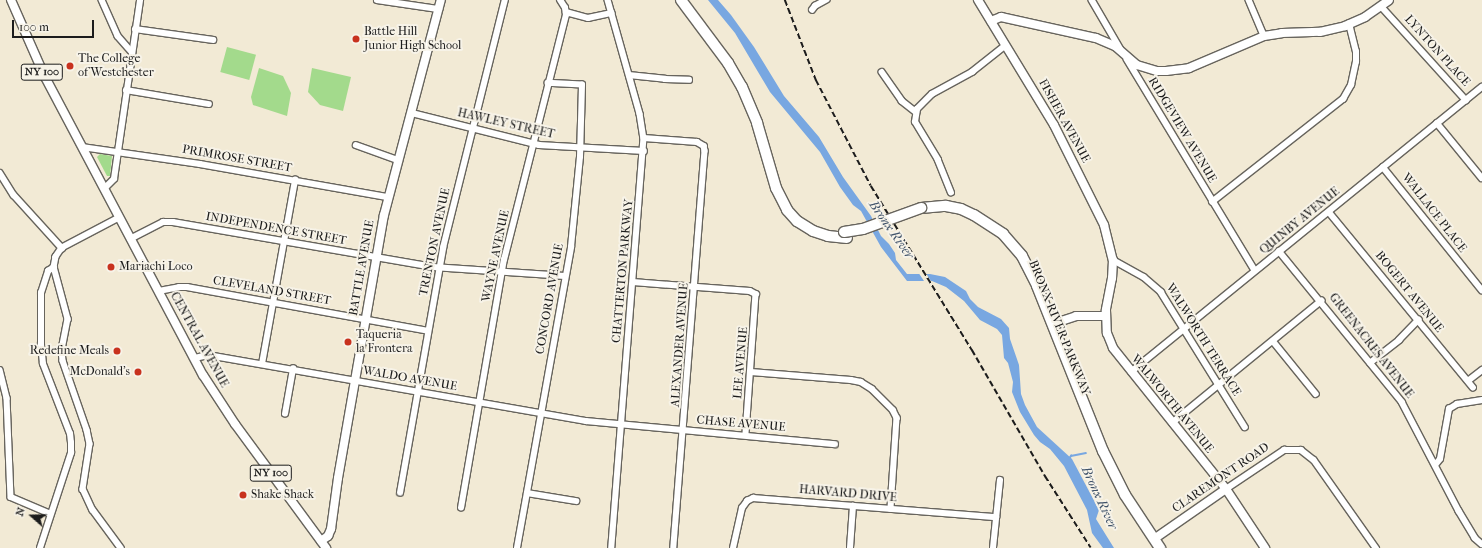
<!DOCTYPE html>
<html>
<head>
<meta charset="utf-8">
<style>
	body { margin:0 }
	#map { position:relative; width:1482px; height:548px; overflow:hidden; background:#f2ead5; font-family:"IM FELL French Canon",serif }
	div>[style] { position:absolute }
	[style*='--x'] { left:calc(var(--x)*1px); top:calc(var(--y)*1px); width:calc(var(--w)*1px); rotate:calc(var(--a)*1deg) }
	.green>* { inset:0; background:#a3da8c; transform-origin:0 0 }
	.water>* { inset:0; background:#78a7e1 }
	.pier>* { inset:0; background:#f2ead5 }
	.stream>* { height:1.5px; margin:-0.75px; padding:0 0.75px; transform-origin:0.75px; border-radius:0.75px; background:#78a7e1 }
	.roads { filter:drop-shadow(1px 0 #67645d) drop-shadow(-1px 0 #67645d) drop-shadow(0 1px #67645d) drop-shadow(0 -1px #67645d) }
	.street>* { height:5.5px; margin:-2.75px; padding:0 2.75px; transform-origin:2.75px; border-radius:2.75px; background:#fff }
	.secondary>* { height:8px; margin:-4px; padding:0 4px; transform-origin:4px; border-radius:4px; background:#fff }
	.primary>* { height:8px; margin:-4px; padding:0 4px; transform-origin:4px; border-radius:4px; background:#fff }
	.highway>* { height:10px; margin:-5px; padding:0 5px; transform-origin:5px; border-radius:5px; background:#fff }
	.rail>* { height:1.5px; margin-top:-0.75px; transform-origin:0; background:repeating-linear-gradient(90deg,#1c1c1c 0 6px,transparent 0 9px) }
	.bridges { filter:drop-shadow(1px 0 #67645d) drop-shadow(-1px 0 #67645d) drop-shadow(0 1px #67645d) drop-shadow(0 -1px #67645d) }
	.highway-bridge>* { height:10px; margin:-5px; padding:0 5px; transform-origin:5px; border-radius:5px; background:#fff }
	.dots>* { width:11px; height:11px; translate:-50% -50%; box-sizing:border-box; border:2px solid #f7f3e8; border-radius:50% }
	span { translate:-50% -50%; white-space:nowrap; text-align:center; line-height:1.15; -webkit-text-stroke:4px #f7f3e8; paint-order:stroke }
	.shield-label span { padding:1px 3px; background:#f7f3e8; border:1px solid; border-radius:3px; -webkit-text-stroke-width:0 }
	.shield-label { font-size:11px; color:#1c1c1c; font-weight:700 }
	.poi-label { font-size:12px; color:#1c1c1c }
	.left { translate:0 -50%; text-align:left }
	.right { translate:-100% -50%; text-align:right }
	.street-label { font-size:12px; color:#1c1c1c }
	.water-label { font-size:13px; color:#41546b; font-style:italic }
	.north { position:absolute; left:12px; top:496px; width:40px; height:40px; -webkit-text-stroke:3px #f7f3e8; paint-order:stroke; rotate:290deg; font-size:11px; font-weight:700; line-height:16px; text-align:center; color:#1c1c1c }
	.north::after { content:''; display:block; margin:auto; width:14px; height:18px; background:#1c1c1c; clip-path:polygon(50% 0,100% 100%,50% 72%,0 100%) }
	.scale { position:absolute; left:12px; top:20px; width:82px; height:18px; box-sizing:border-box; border:2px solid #1c1c1c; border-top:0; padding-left:5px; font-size:12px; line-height:14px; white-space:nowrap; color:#1c1c1c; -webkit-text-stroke:3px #f7f3e8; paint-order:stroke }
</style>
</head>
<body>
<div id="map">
	<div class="green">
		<div style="left:227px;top:47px;width:30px;height:26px;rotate:15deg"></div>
		<div style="clip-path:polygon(259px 68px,283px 76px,291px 93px,287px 116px,253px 105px,251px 97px)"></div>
		<div style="clip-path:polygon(312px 68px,351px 77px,343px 111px,320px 105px,308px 92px)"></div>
		<div style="clip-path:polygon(100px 154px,112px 156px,110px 176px,107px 176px,97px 157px)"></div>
	</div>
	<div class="water">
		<div style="clip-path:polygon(708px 0,718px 0,731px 15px,754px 47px,784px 96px,819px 137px,843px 177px,871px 216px,881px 236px,889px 244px,895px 253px,896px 260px,907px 274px,930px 274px,945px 277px,966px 291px,970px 299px,978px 307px,1001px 319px,1009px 328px,1010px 339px,1019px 365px,1021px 394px,1025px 405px,1037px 427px,1072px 459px,1099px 510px,1096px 519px,1114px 548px,1103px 548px,1092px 533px,1087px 510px,1064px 466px,1050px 449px,1040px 442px,1034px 435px,1020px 412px,1012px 392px,1013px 382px,1008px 363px,1004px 358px,1002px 335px,997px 329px,980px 320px,964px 301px,946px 287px,932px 281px,907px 281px,881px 247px,861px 211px,853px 205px,840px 187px,820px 152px,770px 92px,735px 33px)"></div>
	</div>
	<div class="pier">
		<div style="clip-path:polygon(918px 272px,925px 272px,931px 281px,924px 281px)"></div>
	</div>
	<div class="stream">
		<div style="--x:1069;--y:459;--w:4;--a:-56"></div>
		<div style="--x:1071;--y:456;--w:15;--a:-11"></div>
	</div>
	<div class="roads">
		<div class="street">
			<div style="--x:102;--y:0;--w:39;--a:66"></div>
			<div style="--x:118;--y:36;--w:21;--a:49"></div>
			<div style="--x:377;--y:0;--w:63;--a:8.3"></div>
			<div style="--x:608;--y:0;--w:118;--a:74.3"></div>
			<div style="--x:640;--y:114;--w:24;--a:81"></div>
			<div style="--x:644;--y:138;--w:411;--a:94.5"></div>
			<div style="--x:1092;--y:0;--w:56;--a:59.7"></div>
			<div style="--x:1249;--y:0;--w:39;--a:67"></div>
			<div style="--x:1381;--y:6;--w:127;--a:47.9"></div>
			<div style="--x:812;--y:10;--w:5;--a:-53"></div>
			<div style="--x:815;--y:6;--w:13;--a:-29"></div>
			<div style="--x:566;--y:12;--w:23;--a:15"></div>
			<div style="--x:588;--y:18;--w:24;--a:-12"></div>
			<div style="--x:135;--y:29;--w:79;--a:8"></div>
			<div style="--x:1127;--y:59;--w:247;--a:58.8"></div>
			<div style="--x:882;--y:72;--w:35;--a:55"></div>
			<div style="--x:902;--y:101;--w:18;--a:38"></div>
			<div style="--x:629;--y:75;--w:36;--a:6"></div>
			<div style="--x:665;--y:79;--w:24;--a:2"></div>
			<div style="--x:126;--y:90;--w:84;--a:9.6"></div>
			<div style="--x:412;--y:113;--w:131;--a:14.1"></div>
			<div style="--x:539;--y:145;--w:105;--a:3.3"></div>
			<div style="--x:1437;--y:123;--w:71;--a:50.7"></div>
			<div style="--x:644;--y:138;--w:53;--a:4.3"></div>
			<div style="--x:697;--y:142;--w:8;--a:30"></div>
			<div style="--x:704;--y:146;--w:5;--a:79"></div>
			<div style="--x:705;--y:151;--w:398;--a:94.5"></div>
			<div style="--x:356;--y:145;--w:45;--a:19.7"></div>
			<div style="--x:82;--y:147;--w:119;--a:8.2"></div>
			<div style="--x:200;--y:164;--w:191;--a:10"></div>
			<div style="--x:1383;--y:167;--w:158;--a:51.2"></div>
			<div style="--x:0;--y:173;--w:26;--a:58"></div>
			<div style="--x:14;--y:195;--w:72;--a:47.8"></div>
			<div style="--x:104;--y:189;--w:14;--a:-45"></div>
			<div style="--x:114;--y:179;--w:181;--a:-81.7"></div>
			<div style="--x:951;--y:193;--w:35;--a:-112"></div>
			<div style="--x:938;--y:160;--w:44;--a:-121.2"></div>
			<div style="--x:915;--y:122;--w:13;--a:-81"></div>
			<div style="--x:917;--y:109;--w:21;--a:-45"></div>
			<div style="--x:932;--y:94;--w:46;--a:-28.8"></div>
			<div style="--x:972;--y:72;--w:43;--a:-38.5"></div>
			<div style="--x:1212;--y:202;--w:167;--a:-38.2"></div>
			<div style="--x:1343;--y:99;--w:16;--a:-60"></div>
			<div style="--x:1351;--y:85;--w:24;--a:-78"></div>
			<div style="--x:1356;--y:62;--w:10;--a:-90"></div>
			<div style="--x:1356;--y:52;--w:29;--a:-104"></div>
			<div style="--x:1329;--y:212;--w:227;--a:50.6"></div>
			<div style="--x:119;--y:218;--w:64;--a:152.2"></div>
			<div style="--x:62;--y:248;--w:11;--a:124"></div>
			<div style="--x:56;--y:257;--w:10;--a:101"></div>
			<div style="--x:54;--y:267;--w:54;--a:74.9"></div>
			<div style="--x:68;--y:319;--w:33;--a:101"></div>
			<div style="--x:62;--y:351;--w:10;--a:84"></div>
			<div style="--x:63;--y:361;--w:73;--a:70.8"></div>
			<div style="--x:87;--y:430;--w:14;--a:78"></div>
			<div style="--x:90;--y:444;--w:46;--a:98.8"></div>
			<div style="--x:83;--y:489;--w:23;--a:65"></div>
			<div style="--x:93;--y:510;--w:47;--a:53.6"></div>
			<div style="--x:130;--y:239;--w:37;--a:-27"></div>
			<div style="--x:163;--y:222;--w:10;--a:0"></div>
			<div style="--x:173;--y:222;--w:264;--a:9.8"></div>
			<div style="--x:433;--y:267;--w:132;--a:3.9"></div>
			<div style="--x:1279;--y:251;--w:195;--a:50.8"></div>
			<div style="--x:1402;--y:402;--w:123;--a:62.4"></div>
			<div style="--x:1459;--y:511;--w:31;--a:59"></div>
			<div style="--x:1475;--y:538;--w:9;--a:41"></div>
			<div style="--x:1113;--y:260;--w:35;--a:29"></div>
			<div style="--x:1144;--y:277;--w:23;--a:41"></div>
			<div style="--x:1161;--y:292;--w:159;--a:58.1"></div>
			<div style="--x:633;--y:282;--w:117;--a:4.4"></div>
			<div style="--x:750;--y:291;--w:7;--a:27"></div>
			<div style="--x:756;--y:294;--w:141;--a:94.1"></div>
			<div style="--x:159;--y:291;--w:20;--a:-11"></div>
			<div style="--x:179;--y:287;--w:8;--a:0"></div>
			<div style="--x:187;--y:287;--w:245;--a:10.3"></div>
			<div style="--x:1273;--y:341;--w:68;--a:50.9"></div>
			<div style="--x:195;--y:358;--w:13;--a:-13"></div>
			<div style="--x:208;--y:355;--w:384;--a:9.9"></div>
			<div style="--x:586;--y:421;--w:250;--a:5.3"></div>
			<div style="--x:1370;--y:363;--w:37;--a:-38"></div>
			<div style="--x:1399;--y:340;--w:28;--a:-46"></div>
			<div style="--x:262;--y:364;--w:187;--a:-79.8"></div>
			<div style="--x:0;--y:370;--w:29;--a:76"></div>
			<div style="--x:7;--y:398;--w:99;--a:87.7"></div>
			<div style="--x:11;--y:497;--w:43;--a:23"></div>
			<div style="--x:751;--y:372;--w:100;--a:4.6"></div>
			<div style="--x:851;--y:380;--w:10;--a:11"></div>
			<div style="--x:861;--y:382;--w:13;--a:32"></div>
			<div style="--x:872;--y:389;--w:30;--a:45"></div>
			<div style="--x:893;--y:410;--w:9;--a:63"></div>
			<div style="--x:897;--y:418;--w:91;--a:93.8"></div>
			<div style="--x:1131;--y:372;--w:452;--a:-39.1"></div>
			<div style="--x:1468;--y:381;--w:18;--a:-38"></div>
			<div style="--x:285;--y:414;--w:46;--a:-79.9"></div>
			<div style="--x:1172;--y:423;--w:193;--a:-39.3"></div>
			<div style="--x:1436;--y:464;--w:6;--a:-51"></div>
			<div style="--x:1440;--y:459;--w:51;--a:-79.8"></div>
			<div style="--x:1449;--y:409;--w:9;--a:-32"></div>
			<div style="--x:1457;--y:404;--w:25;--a:-9"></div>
			<div style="--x:1226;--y:489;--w:70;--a:-33.9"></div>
			<div style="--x:1284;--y:450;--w:17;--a:0"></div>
			<div style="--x:1301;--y:450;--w:16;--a:38"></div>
			<div style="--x:1314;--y:460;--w:108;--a:54.8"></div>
			<div style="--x:400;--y:493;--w:249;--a:-80"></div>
			<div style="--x:443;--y:248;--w:256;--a:-76"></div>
			<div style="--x:527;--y:493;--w:50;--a:9.3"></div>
			<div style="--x:461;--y:508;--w:252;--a:-80.2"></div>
			<div style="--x:504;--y:260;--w:253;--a:-75.8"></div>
			<div style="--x:566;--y:15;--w:7;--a:-98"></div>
			<div style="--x:565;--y:8;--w:9;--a:-122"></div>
			<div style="--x:40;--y:548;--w:100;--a:-71.9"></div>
			<div style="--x:71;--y:453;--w:10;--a:-90"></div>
			<div style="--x:71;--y:443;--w:9;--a:-96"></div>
			<div style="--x:70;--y:434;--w:75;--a:-111.1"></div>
			<div style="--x:43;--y:364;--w:20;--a:-96"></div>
			<div style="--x:41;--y:344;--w:51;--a:-90"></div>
			<div style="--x:41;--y:293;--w:23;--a:-72"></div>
			<div style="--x:48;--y:271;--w:7;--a:-34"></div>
			<div style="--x:517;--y:548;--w:306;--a:-79.8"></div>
			<div style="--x:571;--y:247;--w:90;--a:-84.3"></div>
			<div style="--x:580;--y:157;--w:72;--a:-88.4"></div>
			<div style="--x:582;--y:85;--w:34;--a:-177"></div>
			<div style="--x:733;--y:548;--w:41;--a:-77.3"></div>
			<div style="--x:742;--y:508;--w:9;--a:-54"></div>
			<div style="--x:747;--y:501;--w:7;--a:-27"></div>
			<div style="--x:753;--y:498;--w:244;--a:4.5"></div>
			<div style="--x:850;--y:548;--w:42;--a:-85.9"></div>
			<div style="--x:993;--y:548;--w:68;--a:-84.1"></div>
		</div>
		<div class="secondary">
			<div style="--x:978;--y:0;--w:146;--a:58.7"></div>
			<div style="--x:1054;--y:125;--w:112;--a:63.4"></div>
			<div style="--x:1104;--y:225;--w:36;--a:76"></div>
			<div style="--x:1113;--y:260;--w:18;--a:93"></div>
			<div style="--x:1112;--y:278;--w:33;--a:101"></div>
			<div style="--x:1106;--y:310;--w:23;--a:88"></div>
			<div style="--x:1107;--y:333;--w:16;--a:68"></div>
			<div style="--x:1113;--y:348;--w:181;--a:51.3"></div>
			<div style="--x:1226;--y:489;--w:71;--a:56.5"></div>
			<div style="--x:991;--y:21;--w:11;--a:-22"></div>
			<div style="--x:1001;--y:17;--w:97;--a:12.5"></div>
			<div style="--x:1096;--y:38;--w:21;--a:23"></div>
			<div style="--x:1115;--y:46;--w:29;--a:41"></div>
			<div style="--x:1137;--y:65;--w:21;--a:17"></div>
			<div style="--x:1157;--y:71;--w:9;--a:0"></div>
			<div style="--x:1166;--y:71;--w:23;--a:-7"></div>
			<div style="--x:1189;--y:68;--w:82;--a:-23.1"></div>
			<div style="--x:1264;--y:36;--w:18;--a:-9"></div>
			<div style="--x:1282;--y:33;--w:38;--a:-2"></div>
			<div style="--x:1320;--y:32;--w:26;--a:-13"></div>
			<div style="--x:1345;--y:26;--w:22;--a:-24"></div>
			<div style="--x:1365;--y:17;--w:29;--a:-35"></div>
			<div style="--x:1052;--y:324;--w:25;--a:-18"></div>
			<div style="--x:1076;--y:316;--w:30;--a:0"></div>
			<div style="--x:1154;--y:539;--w:88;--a:-34.8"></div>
			<div style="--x:321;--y:541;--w:9;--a:-36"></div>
			<div style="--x:328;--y:536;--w:8;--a:-67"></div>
			<div style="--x:331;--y:529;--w:51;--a:-82.2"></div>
			<div style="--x:338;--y:478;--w:267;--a:-80.1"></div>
			<div style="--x:384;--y:215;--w:222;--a:-75.2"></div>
		</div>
		<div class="primary">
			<div style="--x:11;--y:0;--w:84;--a:66.2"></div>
			<div style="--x:45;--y:77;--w:337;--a:62.1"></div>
			<div style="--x:203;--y:375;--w:59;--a:56.9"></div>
			<div style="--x:235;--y:424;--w:154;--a:53.7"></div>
		</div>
		<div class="highway">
			<div style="--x:681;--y:0;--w:79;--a:53.3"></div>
			<div style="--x:728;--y:63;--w:28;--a:60"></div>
			<div style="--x:742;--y:87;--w:39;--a:67"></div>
			<div style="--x:757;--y:123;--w:68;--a:73.7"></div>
			<div style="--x:776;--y:188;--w:25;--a:63"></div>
			<div style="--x:787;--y:210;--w:15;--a:48"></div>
			<div style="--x:797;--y:221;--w:19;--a:32"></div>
			<div style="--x:813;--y:231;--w:16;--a:18"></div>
			<div style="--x:828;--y:236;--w:19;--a:6"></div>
			<div style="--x:921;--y:208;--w:25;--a:-5"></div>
			<div style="--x:946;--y:206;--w:15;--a:11"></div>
			<div style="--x:961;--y:209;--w:14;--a:25"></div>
			<div style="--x:974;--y:215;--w:35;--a:33"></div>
			<div style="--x:1003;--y:234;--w:29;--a:49"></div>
			<div style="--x:1022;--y:256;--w:34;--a:63"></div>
			<div style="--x:1037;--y:286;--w:178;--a:68.2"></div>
			<div style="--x:1103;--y:451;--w:49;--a:63.4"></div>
			<div style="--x:1125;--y:495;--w:64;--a:56.6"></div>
		</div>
	</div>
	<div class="rail">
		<div style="--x:785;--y:0;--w:86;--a:68.8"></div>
		<div style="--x:816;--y:80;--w:119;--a:62.6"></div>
		<div style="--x:871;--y:186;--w:193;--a:58.4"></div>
		<div style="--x:972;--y:350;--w:146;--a:59.9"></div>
		<div style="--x:1045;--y:476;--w:85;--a:57.4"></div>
	</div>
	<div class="bridges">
		<div class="highway-bridge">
			<div style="--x:844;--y:232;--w:19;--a:-9"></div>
			<div style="--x:863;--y:229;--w:62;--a:-19.9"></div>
		</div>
	</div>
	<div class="dots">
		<div style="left:356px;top:39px;background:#c8321e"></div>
		<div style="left:70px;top:66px;background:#c8321e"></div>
		<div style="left:111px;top:267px;background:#c8321e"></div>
		<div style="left:348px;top:342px;background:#c8321e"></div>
		<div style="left:117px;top:351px;background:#c8321e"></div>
		<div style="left:138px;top:372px;background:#c8321e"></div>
		<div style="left:243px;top:495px;background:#c8321e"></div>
	</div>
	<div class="shield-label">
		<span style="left:42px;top:72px">NY 100</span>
		<span style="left:271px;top:473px">NY 100</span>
	</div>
	<div class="poi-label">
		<span class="left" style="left:364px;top:39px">Battle Hill<br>Junior High School</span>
		<span class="left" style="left:78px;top:66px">The College<br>of Westchester</span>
		<span class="left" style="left:119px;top:267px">Mariachi Loco</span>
		<span class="left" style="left:356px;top:342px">Taqueria<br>la Frontera</span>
		<span class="right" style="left:109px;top:351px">Redefine Meals</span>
		<span class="right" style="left:130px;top:372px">McDonald's</span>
		<span class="left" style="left:251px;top:495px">Shake Shack</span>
	</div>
	<div class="street-label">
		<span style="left:1437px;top:51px;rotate:48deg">LYNTON PLACE</span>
		<span style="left:1064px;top:121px;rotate:61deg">FISHER AVENUE</span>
		<span style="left:506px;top:124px;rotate:13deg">HAWLEY STREET</span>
		<span style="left:1182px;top:130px;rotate:59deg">RIDGEVIEW AVENUE</span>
		<span style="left:237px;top:159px;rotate:10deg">PRIMROSE STREET</span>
		<span style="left:1434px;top:213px;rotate:52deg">WALLACE PLACE</span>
		<span style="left:1300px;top:221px;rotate:-39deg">QUINBY AVENUE</span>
		<span style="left:276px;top:229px;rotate:10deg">INDEPENDENCE STREET</span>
		<span style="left:435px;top:242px;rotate:-78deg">TRENTON AVENUE</span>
		<span style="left:496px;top:256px;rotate:-78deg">WAYNE AVENUE</span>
		<span style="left:362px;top:268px;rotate:-80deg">BATTLE AVENUE</span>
		<span style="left:623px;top:271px;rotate:-85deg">CHATTERTON PARKWAY</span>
		<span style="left:272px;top:291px;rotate:10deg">CLEVELAND STREET</span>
		<span style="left:1409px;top:292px;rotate:51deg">BOGERT AVENUE</span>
		<span style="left:550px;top:299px;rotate:-80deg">CONCORD AVENUE</span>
		<span style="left:1059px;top:328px;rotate:68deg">BRONX RIVER PARKWAY</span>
		<span style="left:199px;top:340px;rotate:61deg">CENTRAL AVENUE</span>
		<span style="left:1203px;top:340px;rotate:58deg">WALWORTH TERRACE</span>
		<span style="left:680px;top:345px;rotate:-86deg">ALEXANDER AVENUE</span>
		<span style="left:1371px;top:346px;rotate:52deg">GREENACRES AVENUE</span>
		<span style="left:741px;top:363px;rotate:-85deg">LEE AVENUE</span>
		<span style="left:410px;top:379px;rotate:10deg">WALDO AVENUE</span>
		<span style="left:1172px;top:404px;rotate:51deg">WALWORTH AVENUE</span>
		<span style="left:741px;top:424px;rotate:5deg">CHASE AVENUE</span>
		<span style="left:1221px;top:478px;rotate:-34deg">CLAREMONT ROAD</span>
		<span style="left:848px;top:494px;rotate:5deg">HARVARD DRIVE</span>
	</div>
	<div class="water-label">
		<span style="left:891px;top:230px;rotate:55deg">Bronx River</span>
		<span style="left:1099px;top:498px;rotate:65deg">Bronx River</span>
	</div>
	<div class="north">N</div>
	<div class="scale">100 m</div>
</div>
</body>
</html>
